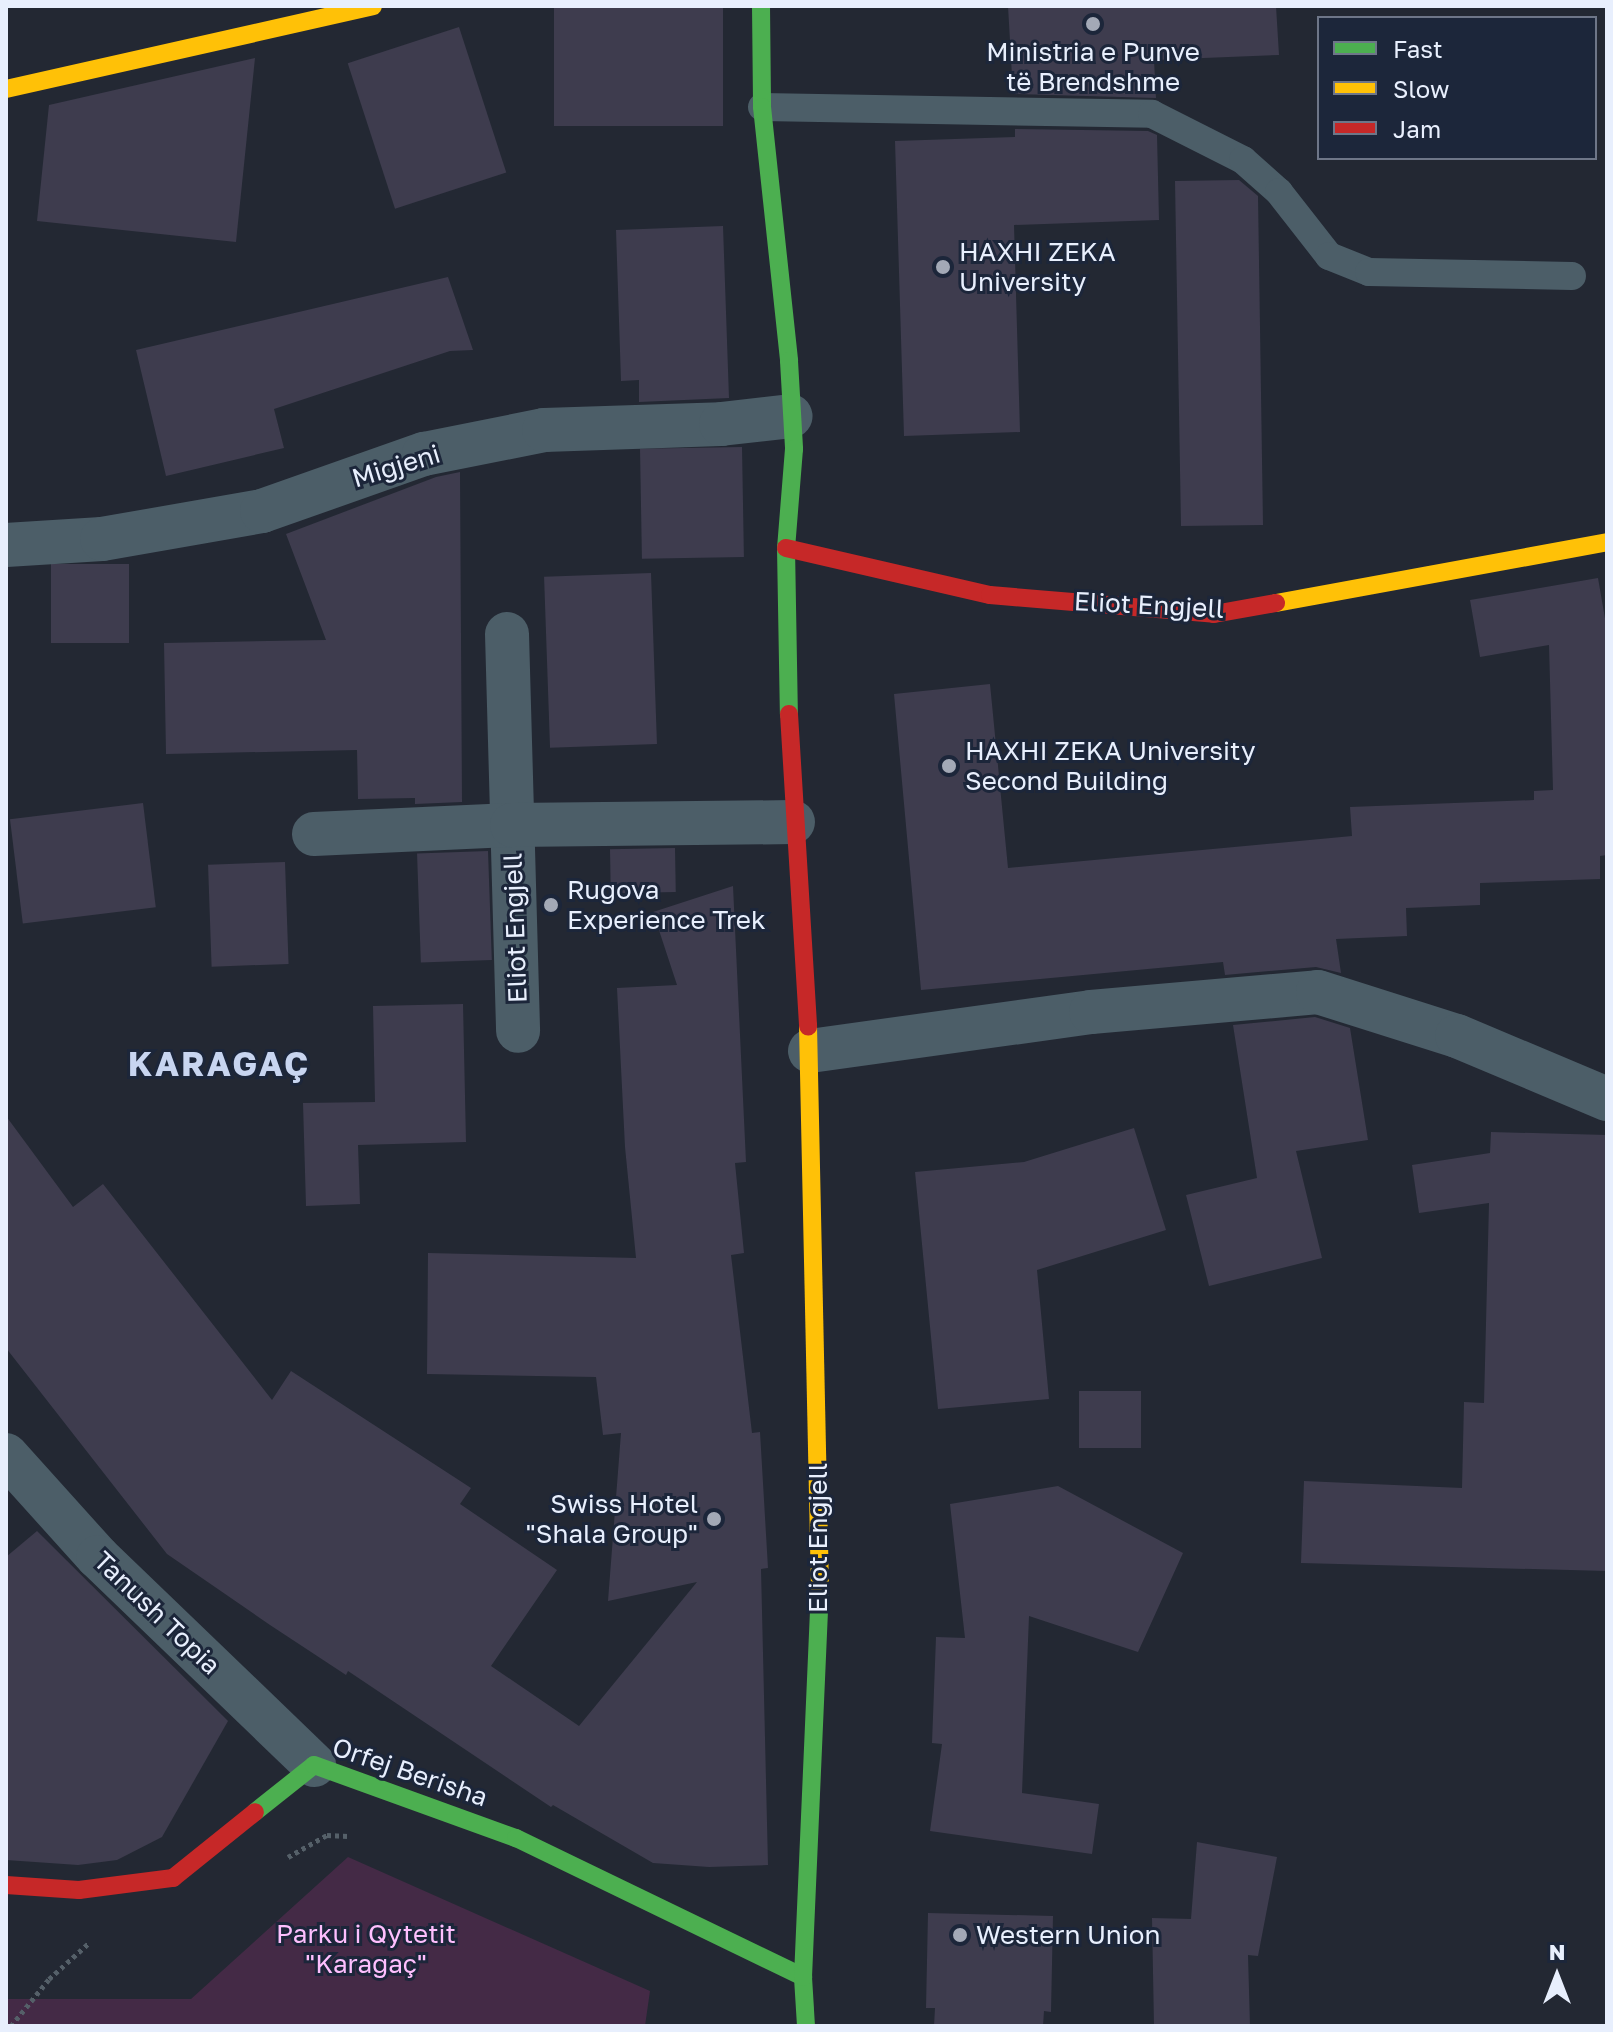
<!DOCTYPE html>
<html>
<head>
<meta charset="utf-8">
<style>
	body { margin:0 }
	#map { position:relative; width:1613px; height:2032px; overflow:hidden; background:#232833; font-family:"Golos Text",sans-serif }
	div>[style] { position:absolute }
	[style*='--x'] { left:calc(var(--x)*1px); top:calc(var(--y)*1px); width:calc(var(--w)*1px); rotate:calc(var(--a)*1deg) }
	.green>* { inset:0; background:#442a46 }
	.building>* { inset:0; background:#3e3c4e; transform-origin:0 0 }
	.path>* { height:5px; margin-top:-2.5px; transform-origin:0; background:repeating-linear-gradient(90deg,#556069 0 4px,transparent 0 8px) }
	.lane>* { height:28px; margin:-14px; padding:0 14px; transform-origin:14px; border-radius:14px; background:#4c5e68 }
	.street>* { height:44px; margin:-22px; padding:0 22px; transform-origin:22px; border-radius:22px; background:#4c5e68 }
	.fast>* { height:18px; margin:-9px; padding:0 9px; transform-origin:9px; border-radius:9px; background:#4caf50 }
	.slow>* { height:18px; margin:-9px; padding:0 9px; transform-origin:9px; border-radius:9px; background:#ffc107 }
	.jam>* { height:18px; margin:-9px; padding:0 9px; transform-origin:9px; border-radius:9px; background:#c62828 }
	.dots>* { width:22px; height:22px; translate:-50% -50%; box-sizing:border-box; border:4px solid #1c263a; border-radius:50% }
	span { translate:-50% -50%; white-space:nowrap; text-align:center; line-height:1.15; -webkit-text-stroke:6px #1c263a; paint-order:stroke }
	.poi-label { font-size:26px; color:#e8effd }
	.left { translate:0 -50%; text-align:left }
	.right { translate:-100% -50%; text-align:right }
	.street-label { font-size:26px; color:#e8effd }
	.park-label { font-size:26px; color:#febffe }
	.district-label { font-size:34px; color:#c8d5f0; font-weight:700; letter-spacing:2px }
	.frame { position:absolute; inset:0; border:8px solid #e8effd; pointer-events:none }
	.legend { position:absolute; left:1317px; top:16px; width:280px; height:144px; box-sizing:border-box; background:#1c263a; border:2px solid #6e7688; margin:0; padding:10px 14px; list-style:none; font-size:24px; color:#e8effd }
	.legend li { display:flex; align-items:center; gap:16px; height:40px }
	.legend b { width:40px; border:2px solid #6e7688 }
	.north { position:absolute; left:1517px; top:1936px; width:80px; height:80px; -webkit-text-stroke:6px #1c263a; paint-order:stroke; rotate:0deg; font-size:22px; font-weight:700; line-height:32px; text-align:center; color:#e8effd }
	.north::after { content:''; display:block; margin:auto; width:28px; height:36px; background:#e8effd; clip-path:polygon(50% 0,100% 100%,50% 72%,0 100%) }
</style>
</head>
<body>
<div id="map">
	<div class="green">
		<div style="clip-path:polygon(348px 1857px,650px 1991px,645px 2026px,6px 2026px,6px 1999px,191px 1999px)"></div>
	</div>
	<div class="building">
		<div style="left:554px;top:6px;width:169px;height:120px"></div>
		<div style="clip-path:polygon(1008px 6px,1276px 6px,1279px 55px,1154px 60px,1156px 98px,1013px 94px)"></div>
		<div style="left:459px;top:27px;width:153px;height:117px;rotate:72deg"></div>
		<div style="clip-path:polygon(255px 58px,236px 242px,37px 221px,49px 105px)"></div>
		<div style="clip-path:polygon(1015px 129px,1148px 131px,1157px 135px,1159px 220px,1014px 225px,1020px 432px,904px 436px,895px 141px,1015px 137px)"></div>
		<div style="clip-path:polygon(1239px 180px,1258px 196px,1263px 525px,1181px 526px,1175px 181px)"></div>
		<div style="clip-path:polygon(723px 226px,729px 398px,639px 402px,639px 380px,621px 381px,616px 230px)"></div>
		<div style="clip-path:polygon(448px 277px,473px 350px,450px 351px,274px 409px,284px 448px,166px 476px,136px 350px)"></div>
		<div style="left:742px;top:447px;width:110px;height:102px;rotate:89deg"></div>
		<div style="clip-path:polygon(460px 472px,462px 802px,415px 804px,415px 798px,358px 799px,357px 750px,166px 754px,164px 643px,326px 640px,286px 534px,436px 477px)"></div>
		<div style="left:129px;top:564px;width:79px;height:78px;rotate:90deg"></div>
		<div style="left:651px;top:573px;width:171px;height:107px;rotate:88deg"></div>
		<div style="clip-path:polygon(1598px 578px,1607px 630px,1607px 855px,1600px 856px,1600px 879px,1480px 883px,1480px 905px,1406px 908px,1407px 936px,1336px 939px,1341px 973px,1316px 967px,1225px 975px,1223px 962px,921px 990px,894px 694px,990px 684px,1008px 868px,1352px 836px,1350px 807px,1534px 800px,1534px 791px,1553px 790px,1549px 645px,1480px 657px,1470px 600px)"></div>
		<div style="left:143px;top:803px;width:105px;height:134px;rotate:83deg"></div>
		<div style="left:675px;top:848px;width:44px;height:65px;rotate:89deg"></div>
		<div style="left:488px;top:851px;width:109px;height:71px;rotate:88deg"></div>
		<div style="left:285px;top:862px;width:102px;height:77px;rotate:88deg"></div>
		<div style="clip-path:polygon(733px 886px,746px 1162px,735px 1163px,744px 1253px,731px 1255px,752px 1433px,760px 1432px,768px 1568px,761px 1569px,768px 1865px,709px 1867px,653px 1863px,553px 1805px,551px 1807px,348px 1671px,346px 1675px,270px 1625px,167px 1554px,6px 1348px,6px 1116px,73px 1207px,103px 1184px,272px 1400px,291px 1371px,471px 1488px,460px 1504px,557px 1570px,491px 1666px,579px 1726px,697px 1582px,608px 1601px,621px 1433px,603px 1435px,596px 1377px,427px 1374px,428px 1253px,636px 1258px,625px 1147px,617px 988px,677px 985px,653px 912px)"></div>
		<div style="clip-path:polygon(463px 1004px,466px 1142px,358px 1145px,360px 1204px,306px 1206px,303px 1103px,375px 1102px,373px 1006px)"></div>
		<div style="clip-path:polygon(1315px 1017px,1350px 1028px,1368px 1140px,1296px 1151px,1322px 1258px,1209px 1286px,1186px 1195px,1257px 1178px,1233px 1025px)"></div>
		<div style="clip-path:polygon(1134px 1128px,1166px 1230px,1037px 1270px,1049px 1399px,938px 1409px,915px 1172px,1024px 1162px)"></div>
		<div style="clip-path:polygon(1491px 1132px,1607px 1135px,1607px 1571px,1301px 1563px,1304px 1481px,1462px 1488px,1464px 1402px,1484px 1403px,1489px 1203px,1419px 1213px,1412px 1165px,1490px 1153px)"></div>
		<div style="left:1141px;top:1391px;width:57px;height:62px;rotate:90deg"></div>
		<div style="clip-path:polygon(1058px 1486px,1183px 1553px,1138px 1652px,1029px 1616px,1022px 1793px,1099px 1804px,1092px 1854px,930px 1831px,942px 1744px,932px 1743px,936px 1637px,965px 1638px,950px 1504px)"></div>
		<div style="clip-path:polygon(37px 1531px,228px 1721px,162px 1837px,117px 1860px,78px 1865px,6px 1860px,6px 1557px)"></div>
		<div style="clip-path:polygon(1197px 1842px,1277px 1857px,1258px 1956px,1248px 1955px,1250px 2026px,1154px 2026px,1152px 1918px,1191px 1919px)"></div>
		<div style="clip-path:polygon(928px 1913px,1053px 1916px,1051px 2012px,1044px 2011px,1043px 2026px,934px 2026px,935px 2008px,926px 2008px)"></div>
	</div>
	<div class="path">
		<div style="--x:288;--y:1857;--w:45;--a:-29.4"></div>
		<div style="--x:327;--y:1835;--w:21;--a:3"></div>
		<div style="--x:11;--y:2026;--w:60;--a:-51"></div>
		<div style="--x:49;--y:1979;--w:55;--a:-42.1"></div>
	</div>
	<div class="lane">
		<div style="--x:762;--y:107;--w:390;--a:1"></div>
		<div style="--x:1152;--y:114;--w:102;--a:26.8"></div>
		<div style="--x:1243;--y:160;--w:48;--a:41.6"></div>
		<div style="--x:1279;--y:192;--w:81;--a:52"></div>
		<div style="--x:1329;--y:256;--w:43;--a:21.8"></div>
		<div style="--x:1369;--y:272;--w:203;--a:1.1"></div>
	</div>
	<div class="street">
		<div style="--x:6;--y:545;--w:96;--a:-3.6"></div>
		<div style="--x:102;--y:539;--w:162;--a:-9.9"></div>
		<div style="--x:262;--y:511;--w:172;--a:-19.4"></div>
		<div style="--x:424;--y:454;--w:122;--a:-11.3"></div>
		<div style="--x:544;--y:430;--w:177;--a:-1.9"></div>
		<div style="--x:721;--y:424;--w:70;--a:-6.5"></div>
		<div style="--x:507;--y:634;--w:397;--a:88.4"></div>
		<div style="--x:314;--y:834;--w:198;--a:-2.6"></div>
		<div style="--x:512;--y:825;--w:281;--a:-0.6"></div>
		<div style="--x:810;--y:1051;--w:284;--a:-7.9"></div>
		<div style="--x:1091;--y:1012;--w:228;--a:-5"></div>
		<div style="--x:1318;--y:992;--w:146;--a:17.6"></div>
		<div style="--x:1457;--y:1036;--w:163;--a:22.8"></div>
		<div style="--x:6;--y:1455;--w:137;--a:48"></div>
		<div style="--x:98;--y:1557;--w:300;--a:43.9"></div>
	</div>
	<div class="fast">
		<div style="--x:761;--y:6;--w:101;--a:89.4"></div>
		<div style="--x:762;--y:107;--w:255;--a:83.9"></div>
		<div style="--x:789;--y:361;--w:88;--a:86.7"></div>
		<div style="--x:794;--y:449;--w:99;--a:94.6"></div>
		<div style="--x:786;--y:548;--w:166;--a:89"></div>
		<div style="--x:255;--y:1812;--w:75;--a:-38.5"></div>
		<div style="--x:314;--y:1765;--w:215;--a:19.9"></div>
		<div style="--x:516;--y:1838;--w:319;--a:25.8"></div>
		<div style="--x:806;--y:2026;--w:49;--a:-93.5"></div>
		<div style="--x:803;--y:1977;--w:388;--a:-87.5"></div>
	</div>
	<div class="slow">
		<div style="--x:6;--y:89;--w:376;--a:-12.7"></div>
		<div style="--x:1276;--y:603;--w:337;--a:-10.4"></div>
		<div style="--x:808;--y:1026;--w:563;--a:88.78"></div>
	</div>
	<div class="jam">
		<div style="--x:786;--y:548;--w:209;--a:13"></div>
		<div style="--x:990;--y:595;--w:225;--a:4.8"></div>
		<div style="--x:1214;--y:614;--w:63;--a:-10.1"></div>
		<div style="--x:789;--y:714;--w:313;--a:86.5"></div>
		<div style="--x:6;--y:1885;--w:73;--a:3.9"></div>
		<div style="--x:79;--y:1890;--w:95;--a:-7.3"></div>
		<div style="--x:173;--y:1878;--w:105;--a:-38.8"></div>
	</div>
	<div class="dots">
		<div style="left:1093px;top:24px;background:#a3a9b6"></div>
		<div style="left:943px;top:267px;background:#a3a9b6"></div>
		<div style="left:949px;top:766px;background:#a3a9b6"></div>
		<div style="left:551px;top:905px;background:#a3a9b6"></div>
		<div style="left:714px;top:1519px;background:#a3a9b6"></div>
		<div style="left:960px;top:1935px;background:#a3a9b6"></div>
	</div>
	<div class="poi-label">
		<span style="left:1093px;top:67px">Ministria e Punve<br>të Brendshme</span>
		<span class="left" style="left:959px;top:267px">HAXHI ZEKA<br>University</span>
		<span class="left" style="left:965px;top:766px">HAXHI ZEKA University<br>Second Building</span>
		<span class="left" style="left:567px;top:905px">Rugova<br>Experience Trek</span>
		<span class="right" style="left:698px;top:1519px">Swiss Hotel<br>"Shala Group"</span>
		<span class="left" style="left:976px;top:1935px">Western Union</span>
	</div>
	<div class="street-label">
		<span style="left:396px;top:466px;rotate:-17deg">Migjeni</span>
		<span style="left:1149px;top:605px;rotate:3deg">Eliot Engjell</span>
		<span style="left:515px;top:928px;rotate:-92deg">Eliot Engjell</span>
		<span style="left:818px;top:1538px;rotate:-90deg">Eliot Engjell</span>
		<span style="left:157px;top:1613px;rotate:44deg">Tanush Topia</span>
		<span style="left:410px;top:1772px;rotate:19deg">Orfej Berisha</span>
	</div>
	<div class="park-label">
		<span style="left:366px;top:1949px">Parku i Qytetit<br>"Karagaç"</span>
	</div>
	<div class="district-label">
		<span style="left:219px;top:1064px">KARAGAÇ</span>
	</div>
	<div class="frame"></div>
	<ul class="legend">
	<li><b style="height:10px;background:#4caf50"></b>Fast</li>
	<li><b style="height:10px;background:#ffc107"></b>Slow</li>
	<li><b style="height:10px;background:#c62828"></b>Jam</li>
	</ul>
	<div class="north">N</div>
</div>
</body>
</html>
